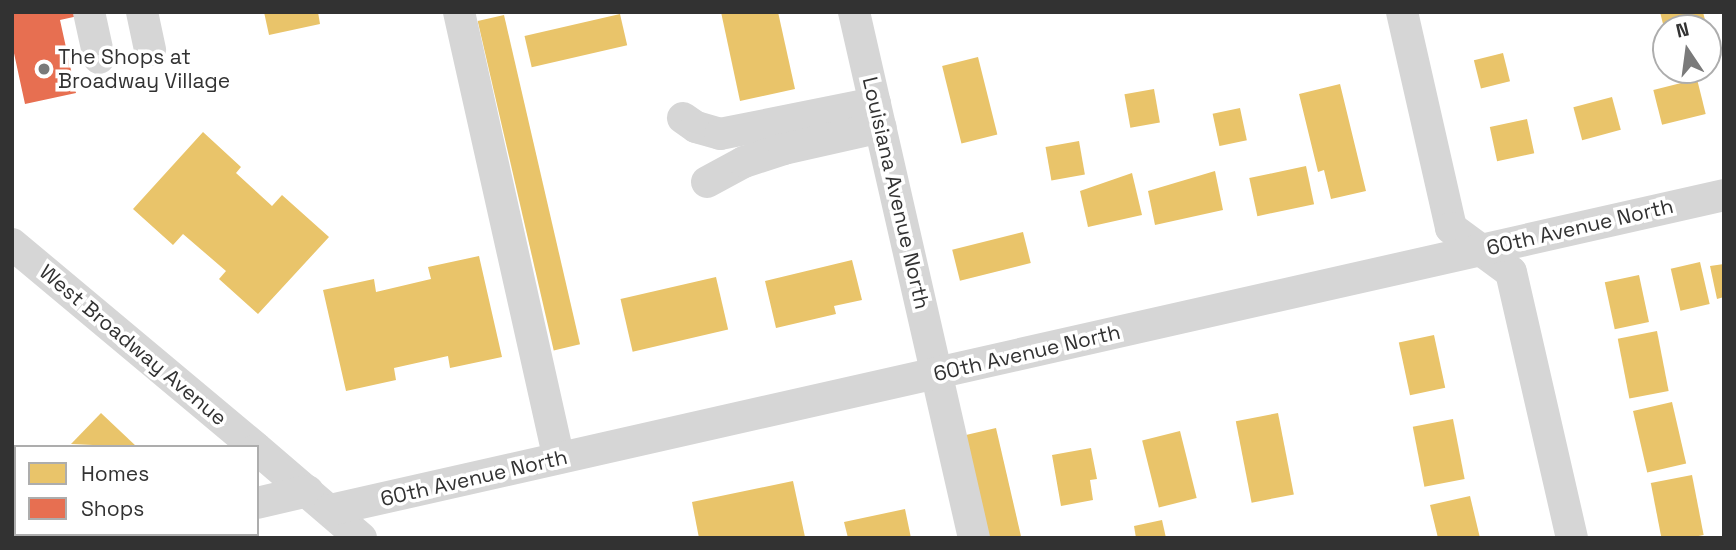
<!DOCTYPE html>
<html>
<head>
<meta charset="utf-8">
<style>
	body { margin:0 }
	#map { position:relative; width:1736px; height:550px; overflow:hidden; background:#fff; font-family:"Space Grotesk",sans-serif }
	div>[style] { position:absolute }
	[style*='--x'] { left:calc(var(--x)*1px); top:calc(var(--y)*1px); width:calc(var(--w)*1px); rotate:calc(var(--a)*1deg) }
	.homes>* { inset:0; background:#e9c46a; transform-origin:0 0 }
	.shops>* { inset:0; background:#e76f51 }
	.minor>* { height:32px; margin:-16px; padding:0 16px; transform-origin:16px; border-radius:16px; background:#d6d6d6 }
	.dots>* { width:19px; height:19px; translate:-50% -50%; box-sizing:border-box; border:4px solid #fff; border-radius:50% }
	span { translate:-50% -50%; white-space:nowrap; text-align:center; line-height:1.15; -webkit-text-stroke:7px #fff; paint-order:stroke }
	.poi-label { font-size:21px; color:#323232 }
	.left { translate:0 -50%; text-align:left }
	.street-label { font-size:21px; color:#323232 }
	.frame { position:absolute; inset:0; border:14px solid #323232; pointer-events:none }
	.legend { position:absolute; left:14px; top:445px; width:245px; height:91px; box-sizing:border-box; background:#fff; border:2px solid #adadad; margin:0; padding:9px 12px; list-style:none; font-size:21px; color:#323232 }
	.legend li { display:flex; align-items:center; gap:14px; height:35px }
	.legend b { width:35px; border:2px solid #adadad }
	.north { position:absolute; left:1652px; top:14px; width:70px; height:70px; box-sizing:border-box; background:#fff; border:2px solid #adadad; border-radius:50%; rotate:347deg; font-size:19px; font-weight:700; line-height:28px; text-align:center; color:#323232 }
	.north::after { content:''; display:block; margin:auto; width:24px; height:32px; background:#7a7a7a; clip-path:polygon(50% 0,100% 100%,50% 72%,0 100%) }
</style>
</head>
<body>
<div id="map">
	<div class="homes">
		<div style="clip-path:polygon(264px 12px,318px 12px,320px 24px,269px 35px)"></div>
		<div style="clip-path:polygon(721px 12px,778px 12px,795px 89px,740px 101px)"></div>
		<div style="clip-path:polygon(1660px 12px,1703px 12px,1707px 28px,1664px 28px)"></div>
		<div style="left:620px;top:14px;width:32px;height:98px;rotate:77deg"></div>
		<div style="left:504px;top:15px;width:338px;height:27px;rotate:77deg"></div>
		<div style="left:1503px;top:53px;width:29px;height:30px;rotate:76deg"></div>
		<div style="left:978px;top:57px;width:80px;height:37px;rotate:76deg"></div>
		<div style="left:1697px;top:79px;width:36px;height:45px;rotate:76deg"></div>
		<div style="clip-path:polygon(1340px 84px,1366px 191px,1331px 199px,1324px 170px,1318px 172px,1299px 94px)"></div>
		<div style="left:1154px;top:89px;width:34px;height:30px;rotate:80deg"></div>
		<div style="left:1612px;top:97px;width:34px;height:40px;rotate:75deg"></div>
		<div style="left:1240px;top:108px;width:33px;height:28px;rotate:78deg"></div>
		<div style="left:1527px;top:119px;width:35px;height:38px;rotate:78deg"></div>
		<div style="clip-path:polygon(203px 132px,241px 167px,236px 173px,272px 206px,282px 195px,329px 237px,258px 314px,219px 279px,226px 271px,183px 234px,173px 245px,133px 209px)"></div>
		<div style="left:1079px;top:141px;width:34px;height:34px;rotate:80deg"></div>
		<div style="left:1306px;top:166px;width:39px;height:58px;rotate:78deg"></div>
		<div style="clip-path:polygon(1215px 171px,1223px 210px,1155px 225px,1148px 191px)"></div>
		<div style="clip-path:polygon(1132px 173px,1142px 215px,1088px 227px,1080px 191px)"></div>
		<div style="left:1023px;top:232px;width:32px;height:73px;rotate:76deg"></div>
		<div style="clip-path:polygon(479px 256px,502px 357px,450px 368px,448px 356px,394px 368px,396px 380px,346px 391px,323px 290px,374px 279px,376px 292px,431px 279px,428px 267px)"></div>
		<div style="clip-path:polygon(852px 260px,862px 300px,834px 306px,836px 314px,776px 328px,765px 281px)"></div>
		<div style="left:1700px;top:262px;width:43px;height:30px;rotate:77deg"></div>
		<div style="clip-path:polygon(1724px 264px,1724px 297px,1717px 299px,1710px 266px)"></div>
		<div style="left:1639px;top:275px;width:48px;height:35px;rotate:78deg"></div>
		<div style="left:716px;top:277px;width:54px;height:98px;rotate:77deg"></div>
		<div style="left:1657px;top:331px;width:61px;height:40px;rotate:79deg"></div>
		<div style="left:1434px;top:335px;width:54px;height:36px;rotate:78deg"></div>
		<div style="left:1672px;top:402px;width:63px;height:40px;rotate:77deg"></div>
		<div style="clip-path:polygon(101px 413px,137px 447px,71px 444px)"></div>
		<div style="left:1278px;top:413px;width:83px;height:43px;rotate:79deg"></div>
		<div style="left:1453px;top:419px;width:61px;height:41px;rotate:79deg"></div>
		<div style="left:996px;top:428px;width:113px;height:32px;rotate:77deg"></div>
		<div style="left:1180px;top:431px;width:69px;height:39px;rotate:76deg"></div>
		<div style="clip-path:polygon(1091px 448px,1097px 479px,1090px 480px,1093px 500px,1061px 506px,1052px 455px)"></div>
		<div style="left:1692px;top:475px;width:61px;height:42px;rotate:79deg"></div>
		<div style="clip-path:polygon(793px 481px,805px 537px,699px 538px,692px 502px)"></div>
		<div style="clip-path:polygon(1470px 496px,1480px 538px,1438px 538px,1430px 505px)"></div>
		<div style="clip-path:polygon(905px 509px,911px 538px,848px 538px,844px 522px)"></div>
		<div style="clip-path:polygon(1162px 520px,1166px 538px,1136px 538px,1134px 526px)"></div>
	</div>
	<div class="shops">
		<div style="clip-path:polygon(12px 12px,77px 12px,78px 16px,60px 20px,76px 93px,25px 104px,12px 44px)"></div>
	</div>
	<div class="minor">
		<div style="--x:89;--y:12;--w:47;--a:77.7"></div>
		<div style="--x:142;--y:12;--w:39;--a:78"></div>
		<div style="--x:459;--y:12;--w:457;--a:77.4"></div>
		<div style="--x:854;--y:12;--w:540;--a:77.15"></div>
		<div style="--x:1402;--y:12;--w:221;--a:77.2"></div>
		<div style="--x:1451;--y:228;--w:74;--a:36.3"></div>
		<div style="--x:1511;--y:272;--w:273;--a:77.1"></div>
		<div style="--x:683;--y:118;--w:16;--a:35"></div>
		<div style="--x:696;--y:127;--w:25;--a:16"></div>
		<div style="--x:720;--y:134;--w:158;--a:-11.3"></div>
		<div style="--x:707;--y:182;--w:42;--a:-28.4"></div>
		<div style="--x:744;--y:162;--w:42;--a:-18"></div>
		<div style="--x:784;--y:149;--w:99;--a:-12.8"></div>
		<div style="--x:12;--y:244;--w:317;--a:39.9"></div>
		<div style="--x:257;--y:449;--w:137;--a:40.6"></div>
		<div style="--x:257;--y:503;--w:52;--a:-13.2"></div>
		<div style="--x:330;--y:510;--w:1429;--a:-12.73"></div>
		<div style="--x:99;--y:538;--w:16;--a:-14"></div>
	</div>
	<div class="dots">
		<div style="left:44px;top:69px;background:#7a7a7a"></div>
	</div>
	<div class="poi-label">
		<span class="left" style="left:58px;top:69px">The Shops at<br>Broadway Village</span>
	</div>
	<div class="street-label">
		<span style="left:896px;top:193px;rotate:77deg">Louisiana Avenue North</span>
		<span style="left:1580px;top:227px;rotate:-13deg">60th Avenue North</span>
		<span style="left:133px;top:345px;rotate:40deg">West Broadway Avenue</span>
		<span style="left:1027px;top:353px;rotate:-13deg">60th Avenue North</span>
		<span style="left:474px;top:478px;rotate:-13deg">60th Avenue North</span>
	</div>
	<div class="frame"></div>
	<ul class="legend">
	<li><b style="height:19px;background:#e9c46a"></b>Homes</li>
	<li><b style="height:19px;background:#e76f51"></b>Shops</li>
	</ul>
	<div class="north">N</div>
</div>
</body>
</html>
